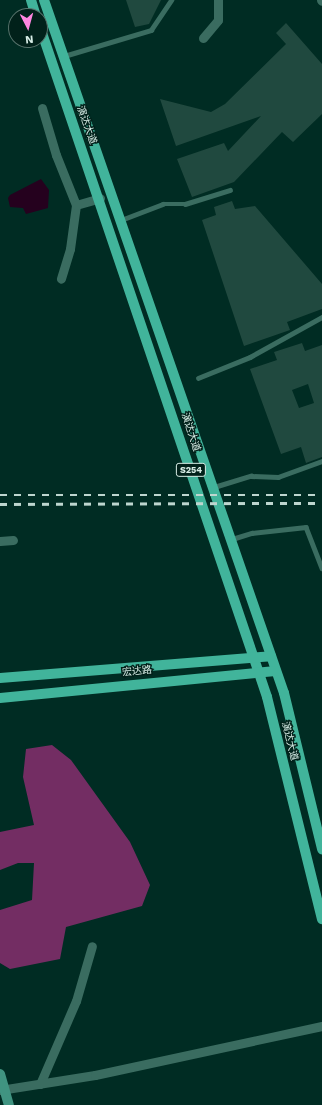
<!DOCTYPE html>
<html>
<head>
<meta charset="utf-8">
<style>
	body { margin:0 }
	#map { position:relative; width:322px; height:1105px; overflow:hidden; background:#002c23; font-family:"Work Sans","Noto Sans SC",sans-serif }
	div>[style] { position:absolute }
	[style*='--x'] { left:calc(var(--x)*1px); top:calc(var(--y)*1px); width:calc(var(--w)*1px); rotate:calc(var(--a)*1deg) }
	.green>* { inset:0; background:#732d63 }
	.water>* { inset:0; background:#25011e }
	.building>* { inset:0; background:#20493f }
	.lane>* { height:4.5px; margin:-2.25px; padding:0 2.25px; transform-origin:2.25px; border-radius:2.25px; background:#3a6c60 }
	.street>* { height:9px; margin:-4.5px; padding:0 4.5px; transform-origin:4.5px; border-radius:4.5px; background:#3a6c60 }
	.secondary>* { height:10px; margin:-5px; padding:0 5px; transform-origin:5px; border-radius:5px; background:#409481 }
	.primary>* { height:10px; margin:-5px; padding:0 5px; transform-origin:5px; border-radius:5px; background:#41b49b }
	.rail>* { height:2.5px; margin-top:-1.25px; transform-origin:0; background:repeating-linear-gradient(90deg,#bed6cf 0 7px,transparent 0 14px) }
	span { translate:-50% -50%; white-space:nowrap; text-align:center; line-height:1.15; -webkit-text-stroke:3px #01211a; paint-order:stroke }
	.shield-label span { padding:1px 3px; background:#01211a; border:1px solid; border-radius:3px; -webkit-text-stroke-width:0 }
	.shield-label { font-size:9px; color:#d8eee7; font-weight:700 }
	.street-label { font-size:10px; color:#d8eee7 }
	.north { position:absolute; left:8px; top:8px; width:40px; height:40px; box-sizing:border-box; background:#01211a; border:1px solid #57736c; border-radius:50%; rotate:174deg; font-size:11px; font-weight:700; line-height:16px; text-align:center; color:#d8eee7 }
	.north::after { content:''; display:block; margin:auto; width:14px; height:18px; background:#fe86e0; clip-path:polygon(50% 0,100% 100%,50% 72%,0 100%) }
</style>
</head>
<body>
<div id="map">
	<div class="green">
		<div style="clip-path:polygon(52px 745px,71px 760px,130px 842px,150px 885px,142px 906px,66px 927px,60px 959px,10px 969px,0 963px,0 910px,32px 900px,34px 863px,18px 863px,0 870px,0 832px,34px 825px,23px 777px,26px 749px)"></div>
	</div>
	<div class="water">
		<div style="clip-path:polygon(41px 179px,49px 190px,48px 208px,26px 214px,23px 208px,10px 207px,8px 198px,10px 195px)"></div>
	</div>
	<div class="building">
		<div style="clip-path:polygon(126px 0,161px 0,149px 24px,135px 27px)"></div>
		<div style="clip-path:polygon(286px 23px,322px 64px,322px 114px,293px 142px,282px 132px,234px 182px,192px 197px,177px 159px,224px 143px,228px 151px,261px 116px,176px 146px,160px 99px,211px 112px,225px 104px,286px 44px,276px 33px)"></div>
		<div style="clip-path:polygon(232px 201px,235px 209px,255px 206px,322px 284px,322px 309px,287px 322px,290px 330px,244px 346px,202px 220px,216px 215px,214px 207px)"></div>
		<div style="clip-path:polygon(evenodd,302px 343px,305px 351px,322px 345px,322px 457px,306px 463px,301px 447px,281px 454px,250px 369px,277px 360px,274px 352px,302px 343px,308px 384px,314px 403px,299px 408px,292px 390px,308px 384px)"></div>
	</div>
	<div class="lane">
		<div style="--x:64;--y:56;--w:91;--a:-16.6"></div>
		<div style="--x:151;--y:30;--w:36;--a:-56"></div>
		<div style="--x:121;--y:220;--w:45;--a:-20.9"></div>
		<div style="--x:163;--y:204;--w:22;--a:0"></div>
		<div style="--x:185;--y:204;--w:47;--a:-17.3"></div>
		<div style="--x:198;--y:378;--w:56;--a:-22"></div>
		<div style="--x:250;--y:357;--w:82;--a:-29.1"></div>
		<div style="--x:214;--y:487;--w:39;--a:-17"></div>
		<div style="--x:251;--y:476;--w:27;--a:2"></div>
		<div style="--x:278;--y:477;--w:47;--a:-20"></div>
		<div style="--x:232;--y:539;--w:21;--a:-17"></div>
		<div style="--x:252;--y:533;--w:54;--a:-6.3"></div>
		<div style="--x:306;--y:527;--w:44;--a:68.7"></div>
	</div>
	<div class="street">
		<div style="--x:321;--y:0;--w:1;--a:45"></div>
		<div style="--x:203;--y:38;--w:23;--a:-50"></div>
		<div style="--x:218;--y:20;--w:20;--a:-90"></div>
		<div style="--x:42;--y:108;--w:49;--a:73.4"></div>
		<div style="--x:56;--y:155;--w:54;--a:68.2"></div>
		<div style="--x:76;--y:205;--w:44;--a:97.8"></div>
		<div style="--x:70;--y:249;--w:31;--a:107"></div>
		<div style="--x:76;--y:205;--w:25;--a:-16"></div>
		<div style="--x:0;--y:541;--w:13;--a:-4"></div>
		<div style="--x:40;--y:1084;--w:90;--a:-66.6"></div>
		<div style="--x:76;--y:1001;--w:57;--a:-73.8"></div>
		<div style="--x:0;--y:1090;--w:96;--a:-9"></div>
		<div style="--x:95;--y:1075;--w:232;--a:-12.2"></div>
	</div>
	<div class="secondary">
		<div style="--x:0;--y:1074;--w:32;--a:74"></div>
	</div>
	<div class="primary">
		<div style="--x:31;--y:0;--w:17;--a:73"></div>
		<div style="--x:44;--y:0;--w:733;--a:70.9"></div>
		<div style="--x:284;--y:693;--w:161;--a:76.3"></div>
		<div style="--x:40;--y:27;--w:707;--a:71.28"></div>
		<div style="--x:267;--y:697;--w:229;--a:76.1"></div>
		<div style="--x:0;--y:678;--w:272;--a:-4.6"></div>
		<div style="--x:0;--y:698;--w:277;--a:-5.6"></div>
	</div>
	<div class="rail">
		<div style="--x:0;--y:495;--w:322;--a:0"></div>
		<div style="--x:0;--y:504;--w:322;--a:-0.2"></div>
	</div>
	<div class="shield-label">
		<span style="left:191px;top:470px">S254</span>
	</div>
	<div class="street-label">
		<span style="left:87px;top:125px;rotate:70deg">演达大道</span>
		<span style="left:191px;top:432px;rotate:72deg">演达大道</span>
		<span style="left:137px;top:671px;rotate:-6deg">宏达路</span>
		<span style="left:290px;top:741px;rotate:76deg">演达大道</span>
	</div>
	<div class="north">N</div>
</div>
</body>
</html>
